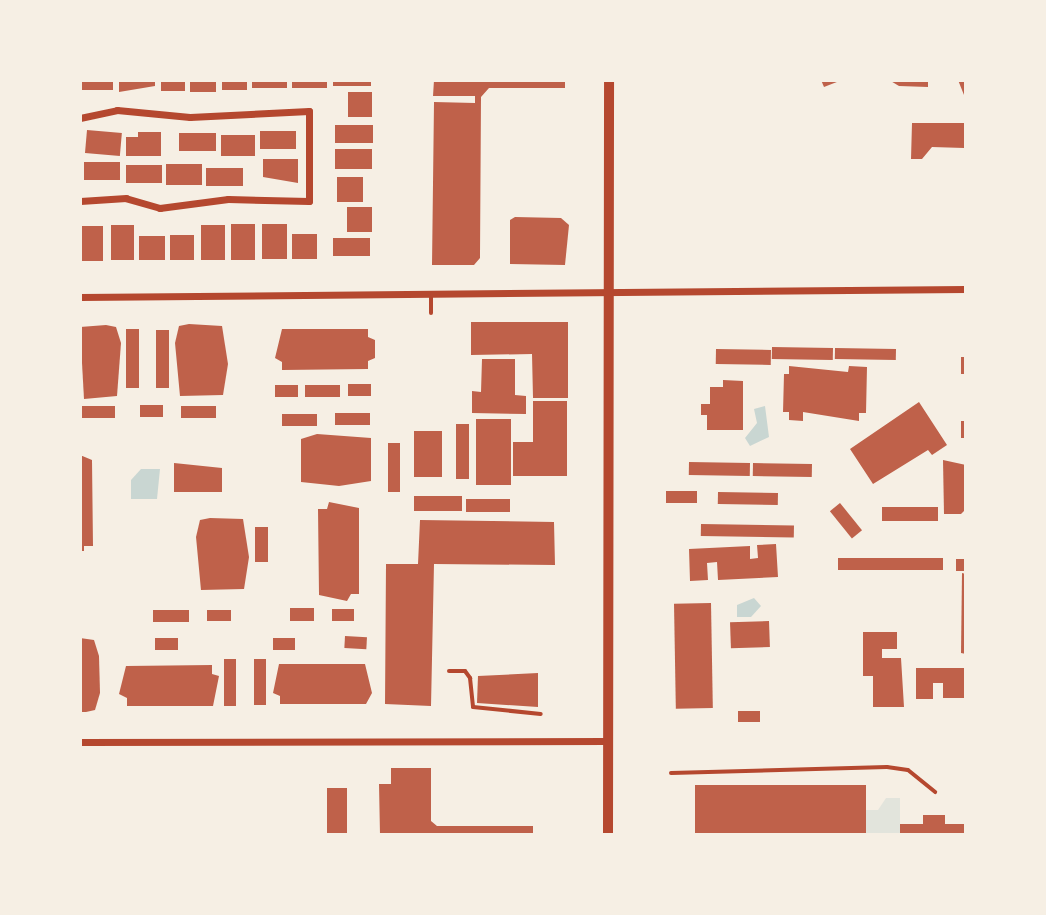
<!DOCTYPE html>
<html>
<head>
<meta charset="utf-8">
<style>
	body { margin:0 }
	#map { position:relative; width:1046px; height:915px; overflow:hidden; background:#f6efe4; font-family:Ubuntu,sans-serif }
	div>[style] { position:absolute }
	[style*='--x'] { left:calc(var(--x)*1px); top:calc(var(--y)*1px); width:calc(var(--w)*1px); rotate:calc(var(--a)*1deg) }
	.green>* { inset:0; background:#e2e4dc }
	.water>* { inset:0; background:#c9d6d2 }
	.building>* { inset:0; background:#bf614a; transform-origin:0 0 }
	.service>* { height:4px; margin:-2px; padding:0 2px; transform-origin:2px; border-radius:2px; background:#b5482f }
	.minor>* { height:7px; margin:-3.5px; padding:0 3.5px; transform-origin:3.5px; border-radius:3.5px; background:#b5482f }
	.secondary>* { height:10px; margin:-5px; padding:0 5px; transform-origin:5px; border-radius:5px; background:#b5482f }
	span { translate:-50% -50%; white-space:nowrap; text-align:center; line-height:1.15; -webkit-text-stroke:8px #f6efe4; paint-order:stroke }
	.frame { position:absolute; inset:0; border:82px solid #f6efe4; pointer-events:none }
</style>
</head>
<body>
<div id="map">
	<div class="green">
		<div style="clip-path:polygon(886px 798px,900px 798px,900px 835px,866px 835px,866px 810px,878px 810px)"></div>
	</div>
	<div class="water">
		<div style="clip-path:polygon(765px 406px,769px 437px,750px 446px,745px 438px,757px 423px,754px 409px)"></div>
		<div style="clip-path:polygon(141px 469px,160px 469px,157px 499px,131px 499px,131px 480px)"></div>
		<div style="clip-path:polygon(754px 598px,761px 606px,751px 617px,737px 617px,737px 605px)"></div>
	</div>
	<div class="building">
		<div style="left:80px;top:80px;width:33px;height:10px"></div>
		<div style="clip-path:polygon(119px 80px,155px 80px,155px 86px,119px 92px)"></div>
		<div style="left:161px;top:80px;width:24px;height:11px"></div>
		<div style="left:190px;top:80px;width:26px;height:12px"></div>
		<div style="left:222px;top:80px;width:25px;height:10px"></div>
		<div style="left:252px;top:80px;width:35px;height:8px"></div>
		<div style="left:292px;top:80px;width:35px;height:8px"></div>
		<div style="left:333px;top:80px;width:38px;height:6px"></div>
		<div style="clip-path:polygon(434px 80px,565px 80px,565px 88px,489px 88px,481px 97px,480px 258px,474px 265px,432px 265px,434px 102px,475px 103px,475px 96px,433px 96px)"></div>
		<div style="clip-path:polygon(821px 80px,842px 80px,824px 87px)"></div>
		<div style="clip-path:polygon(889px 80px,928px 80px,928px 87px,899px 86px)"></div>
		<div style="clip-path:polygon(958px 80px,966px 80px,966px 100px)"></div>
		<div style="left:348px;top:92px;width:24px;height:25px"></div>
		<div style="clip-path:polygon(912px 123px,964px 123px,964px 148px,932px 147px,922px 159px,911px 159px)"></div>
		<div style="left:335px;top:125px;width:38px;height:18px"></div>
		<div style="left:87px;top:130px;width:35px;height:23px;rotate:5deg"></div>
		<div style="left:260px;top:131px;width:36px;height:18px"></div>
		<div style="clip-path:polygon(138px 132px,161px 132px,161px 156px,126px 156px,126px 137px,138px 137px)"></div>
		<div style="left:179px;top:133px;width:37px;height:18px"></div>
		<div style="left:221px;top:135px;width:34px;height:21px"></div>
		<div style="left:335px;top:149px;width:37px;height:20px"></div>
		<div style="clip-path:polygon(263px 159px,298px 159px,298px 183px,263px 177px)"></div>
		<div style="left:84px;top:162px;width:36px;height:18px"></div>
		<div style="left:166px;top:164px;width:36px;height:21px"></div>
		<div style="left:126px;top:165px;width:36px;height:18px"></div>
		<div style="left:206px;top:168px;width:37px;height:18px"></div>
		<div style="left:337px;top:177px;width:26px;height:25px"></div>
		<div style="left:347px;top:207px;width:25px;height:25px"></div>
		<div style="clip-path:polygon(515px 217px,561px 218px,569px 225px,565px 265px,510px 264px,510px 220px)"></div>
		<div style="left:231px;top:224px;width:24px;height:36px"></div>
		<div style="left:262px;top:224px;width:25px;height:35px"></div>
		<div style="left:111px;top:225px;width:23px;height:35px"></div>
		<div style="left:201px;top:225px;width:24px;height:35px"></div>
		<div style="left:80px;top:226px;width:23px;height:35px"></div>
		<div style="left:292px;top:234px;width:25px;height:25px"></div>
		<div style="left:170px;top:235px;width:24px;height:25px"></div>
		<div style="left:139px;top:236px;width:26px;height:24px"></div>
		<div style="left:333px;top:238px;width:37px;height:18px"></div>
		<div style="clip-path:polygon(471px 322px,568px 322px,568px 398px,533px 398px,532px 354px,471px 355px)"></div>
		<div style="clip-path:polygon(189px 324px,222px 326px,228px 364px,223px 395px,180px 396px,175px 343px,179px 326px)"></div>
		<div style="clip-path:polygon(106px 325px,116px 327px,121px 343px,117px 396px,84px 399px,80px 327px)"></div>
		<div style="left:126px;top:329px;width:13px;height:59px"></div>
		<div style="clip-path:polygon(282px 329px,368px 329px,368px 337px,375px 340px,375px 358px,368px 361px,368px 369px,282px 370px,282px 362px,275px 358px)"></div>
		<div style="left:156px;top:330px;width:13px;height:58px"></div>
		<div style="left:772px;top:347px;width:61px;height:12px;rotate:1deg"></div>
		<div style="left:835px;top:348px;width:61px;height:11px;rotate:1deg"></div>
		<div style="left:716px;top:349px;width:55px;height:15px;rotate:1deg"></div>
		<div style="left:961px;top:357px;width:5px;height:17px"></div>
		<div style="clip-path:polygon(482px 359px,515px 359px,515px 395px,526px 396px,526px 414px,472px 413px,472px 391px,481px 392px)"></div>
		<div style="clip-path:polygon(789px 366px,848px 372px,849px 366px,867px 367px,866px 413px,859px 413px,859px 421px,803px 412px,803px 421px,789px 420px,789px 412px,783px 412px,784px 374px,789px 374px)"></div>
		<div style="clip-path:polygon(723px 380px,743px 381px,743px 430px,707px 430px,707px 415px,701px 415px,701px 404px,710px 404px,710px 387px,723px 387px)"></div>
		<div style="left:348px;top:384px;width:23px;height:12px"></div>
		<div style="left:275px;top:385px;width:23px;height:12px"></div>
		<div style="left:305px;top:385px;width:35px;height:12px"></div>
		<div style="clip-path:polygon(533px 401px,567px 401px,567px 476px,513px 476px,513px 442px,533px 442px)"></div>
		<div style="clip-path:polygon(919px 402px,947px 445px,932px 455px,928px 450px,873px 484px,850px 449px)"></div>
		<div style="left:140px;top:405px;width:23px;height:12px"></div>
		<div style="left:115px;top:406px;width:12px;height:35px;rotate:90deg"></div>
		<div style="left:181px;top:406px;width:35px;height:12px"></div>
		<div style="left:370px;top:413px;width:12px;height:35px;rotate:90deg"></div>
		<div style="left:282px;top:414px;width:35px;height:12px"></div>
		<div style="left:476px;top:419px;width:35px;height:66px"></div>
		<div style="left:961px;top:421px;width:5px;height:17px"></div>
		<div style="left:456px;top:424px;width:13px;height:55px"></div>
		<div style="left:442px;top:431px;width:46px;height:28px;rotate:90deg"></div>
		<div style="clip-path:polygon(317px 434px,371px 438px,371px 481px,339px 486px,301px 482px,301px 439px)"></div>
		<div style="left:388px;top:443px;width:12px;height:49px"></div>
		<div style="clip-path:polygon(80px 455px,92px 460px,93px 546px,84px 546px,84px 551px,80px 551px)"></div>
		<div style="clip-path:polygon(943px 460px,966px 465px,966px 509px,961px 514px,944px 514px)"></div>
		<div style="left:689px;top:462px;width:61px;height:13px;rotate:1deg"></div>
		<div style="clip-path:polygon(174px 463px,222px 468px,222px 492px,174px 492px)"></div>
		<div style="left:753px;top:463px;width:59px;height:13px;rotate:1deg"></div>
		<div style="left:666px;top:491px;width:31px;height:12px"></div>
		<div style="left:718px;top:492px;width:60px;height:12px;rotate:1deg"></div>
		<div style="left:462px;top:496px;width:15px;height:48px;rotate:90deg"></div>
		<div style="left:466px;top:499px;width:44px;height:13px"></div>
		<div style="clip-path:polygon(329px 502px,359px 508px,359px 594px,351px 594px,347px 601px,319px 595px,318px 509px,327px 509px)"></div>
		<div style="left:840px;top:503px;width:35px;height:13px;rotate:51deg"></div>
		<div style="left:882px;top:507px;width:56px;height:14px"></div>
		<div style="clip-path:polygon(210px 518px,243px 519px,249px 557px,244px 589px,201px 590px,196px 537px,200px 520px)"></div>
		<div style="clip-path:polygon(420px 520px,554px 522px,555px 565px,434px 564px,431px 706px,385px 704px,386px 564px,418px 564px)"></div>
		<div style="left:701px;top:524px;width:93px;height:12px;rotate:1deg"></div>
		<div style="left:268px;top:527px;width:35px;height:13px;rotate:90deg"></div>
		<div style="clip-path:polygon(776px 544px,778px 577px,718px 580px,717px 562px,707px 563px,708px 580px,690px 581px,689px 549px,750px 546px,750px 559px,758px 558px,757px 545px)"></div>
		<div style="left:943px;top:558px;width:12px;height:105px;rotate:90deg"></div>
		<div style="left:956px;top:559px;width:10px;height:12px"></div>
		<div style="clip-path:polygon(962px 573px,966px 574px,966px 654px,961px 653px)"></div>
		<div style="left:711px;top:603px;width:105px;height:37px;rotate:89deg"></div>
		<div style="left:290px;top:608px;width:24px;height:13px"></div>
		<div style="left:332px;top:609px;width:22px;height:12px"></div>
		<div style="left:153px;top:610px;width:36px;height:12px"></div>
		<div style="left:207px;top:610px;width:24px;height:11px"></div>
		<div style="left:769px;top:621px;width:26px;height:39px;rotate:88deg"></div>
		<div style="clip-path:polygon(863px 632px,897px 632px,897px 649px,882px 649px,882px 658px,901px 658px,904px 707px,873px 707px,873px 676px,863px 676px)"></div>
		<div style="left:345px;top:636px;width:22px;height:12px;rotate:3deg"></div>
		<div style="clip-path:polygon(80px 638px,94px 640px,99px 656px,100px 693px,95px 710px,86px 712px,80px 712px)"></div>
		<div style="left:178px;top:638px;width:12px;height:23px;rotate:90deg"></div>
		<div style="left:273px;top:638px;width:22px;height:12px"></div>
		<div style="left:224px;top:659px;width:12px;height:47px"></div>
		<div style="left:254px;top:659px;width:12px;height:46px"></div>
		<div style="clip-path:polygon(279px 664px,365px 664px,372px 693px,366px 704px,280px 704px,280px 696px,273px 693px)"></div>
		<div style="clip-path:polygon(212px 665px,212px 674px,219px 676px,213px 706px,127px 706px,127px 698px,119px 694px,126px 666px)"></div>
		<div style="clip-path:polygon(916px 668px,966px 668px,966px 698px,943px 698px,943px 683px,933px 683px,933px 699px,916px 699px)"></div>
		<div style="clip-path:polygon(538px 673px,538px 707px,477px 703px,478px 676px)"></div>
		<div style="left:738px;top:711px;width:22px;height:11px"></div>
		<div style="clip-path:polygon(391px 768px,431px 768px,431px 821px,437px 826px,533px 826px,533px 835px,380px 835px,379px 784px,391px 784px)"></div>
		<div style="left:866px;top:785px;width:50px;height:171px;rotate:90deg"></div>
		<div style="left:327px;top:788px;width:20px;height:47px"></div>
		<div style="clip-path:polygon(923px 815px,945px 815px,945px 824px,966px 824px,966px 835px,900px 835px,900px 824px,923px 824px)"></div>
	</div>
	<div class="service">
		<div style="--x:431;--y:313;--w:18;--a:-90"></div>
		<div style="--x:449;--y:671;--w:16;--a:0"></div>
		<div style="--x:465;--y:671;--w:9;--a:54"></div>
		<div style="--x:470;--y:678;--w:29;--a:84"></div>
		<div style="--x:473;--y:707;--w:68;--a:5.9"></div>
		<div style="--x:671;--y:773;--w:216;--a:-1.6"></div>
		<div style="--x:887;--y:767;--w:21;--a:8"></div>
		<div style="--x:908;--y:770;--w:35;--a:39"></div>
	</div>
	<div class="minor">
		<div style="--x:80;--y:118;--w:38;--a:-12"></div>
		<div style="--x:117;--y:110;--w:73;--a:5.5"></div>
		<div style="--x:190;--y:117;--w:119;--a:-2.9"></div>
		<div style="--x:309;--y:111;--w:90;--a:90"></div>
		<div style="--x:309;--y:201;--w:81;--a:-178.6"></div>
		<div style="--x:228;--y:199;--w:69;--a:172.5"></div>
		<div style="--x:160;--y:208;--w:35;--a:-164"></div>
		<div style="--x:126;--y:198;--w:46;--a:176.3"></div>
		<div style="--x:80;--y:297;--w:886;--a:-0.52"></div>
		<div style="--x:80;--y:742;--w:527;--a:-0.11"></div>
	</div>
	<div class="secondary">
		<div style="--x:608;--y:835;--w:755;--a:-89.92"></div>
	</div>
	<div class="frame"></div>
</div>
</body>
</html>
